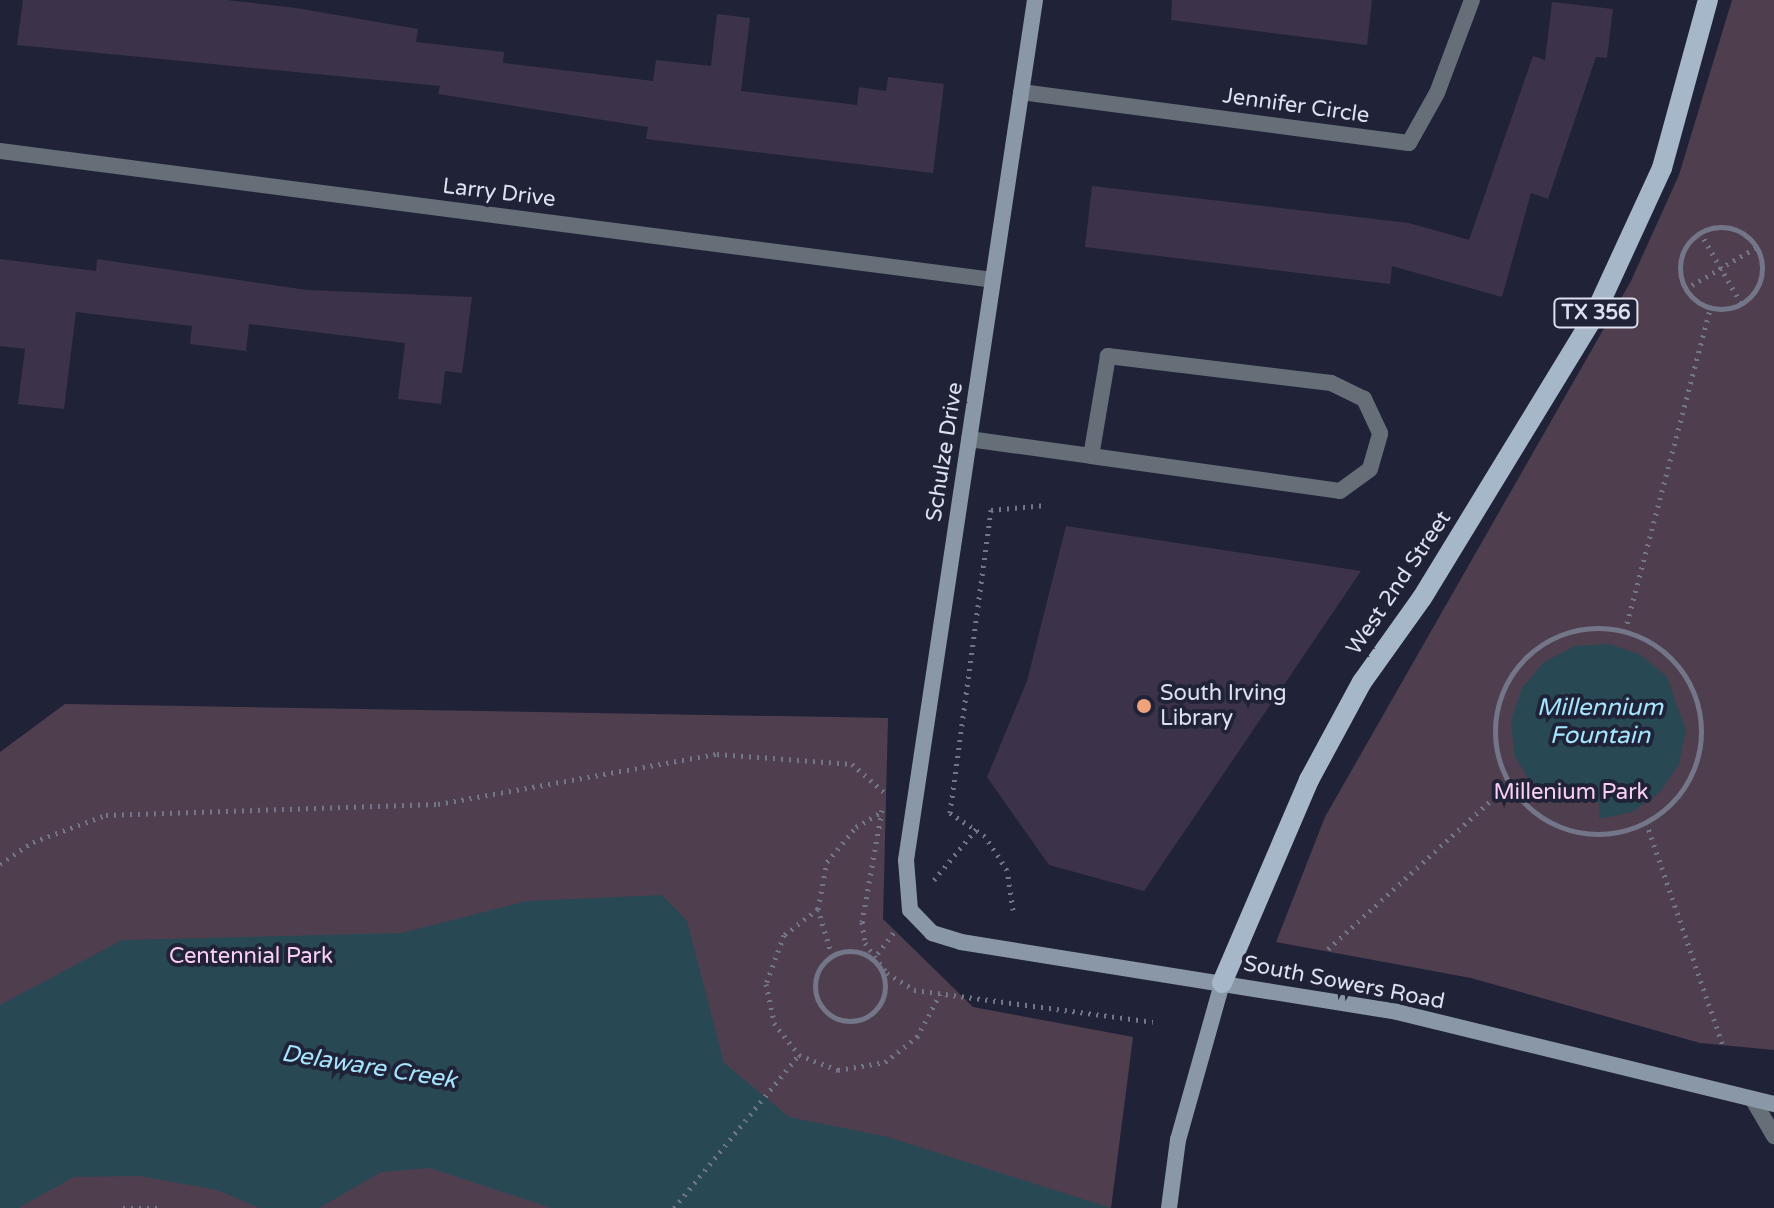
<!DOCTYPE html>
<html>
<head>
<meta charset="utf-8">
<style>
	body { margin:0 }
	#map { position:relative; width:1774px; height:1208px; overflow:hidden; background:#202338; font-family:"Varela Round",sans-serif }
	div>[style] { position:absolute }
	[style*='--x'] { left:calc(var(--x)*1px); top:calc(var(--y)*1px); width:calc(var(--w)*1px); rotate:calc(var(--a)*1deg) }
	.green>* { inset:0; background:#4f3f4e }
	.water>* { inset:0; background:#284854 }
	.building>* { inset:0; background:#3c324a }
	.path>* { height:5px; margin-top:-2.5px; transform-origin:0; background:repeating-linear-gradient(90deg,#737688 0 2px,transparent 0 8px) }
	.path>.ring { margin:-2.5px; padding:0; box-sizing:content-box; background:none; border:5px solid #737688; border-radius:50% }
	.lane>* { height:16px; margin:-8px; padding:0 8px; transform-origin:8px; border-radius:8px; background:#666e77 }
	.street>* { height:16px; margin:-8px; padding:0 8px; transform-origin:8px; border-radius:8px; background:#666e77 }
	.secondary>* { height:16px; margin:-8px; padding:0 8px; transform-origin:8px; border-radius:8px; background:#8a97a6 }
	.primary>* { height:20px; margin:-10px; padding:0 10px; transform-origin:10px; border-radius:10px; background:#a6b7ca }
	.dots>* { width:22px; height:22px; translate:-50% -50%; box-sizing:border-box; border:4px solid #202338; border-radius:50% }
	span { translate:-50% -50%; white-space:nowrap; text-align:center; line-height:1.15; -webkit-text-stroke:8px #202338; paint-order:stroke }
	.shield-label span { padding:2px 6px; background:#202338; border:2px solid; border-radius:6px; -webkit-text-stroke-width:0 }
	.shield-label { font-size:20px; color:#dde0ee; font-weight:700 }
	.street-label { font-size:22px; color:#dde0ee }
	.poi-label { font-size:22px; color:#dde0ee }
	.left { translate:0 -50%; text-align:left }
	.park-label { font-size:22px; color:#fbcef7 }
	.water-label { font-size:24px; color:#a5e5fe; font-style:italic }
</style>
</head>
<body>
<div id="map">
	<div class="green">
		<div style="clip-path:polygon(1732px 0,1774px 0,1774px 1050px,1700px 1043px,1471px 978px,1276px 942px,1325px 817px,1631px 281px,1679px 175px)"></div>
		<div style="clip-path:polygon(65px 704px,888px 718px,883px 919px,973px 1007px,1133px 1037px,1111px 1208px,0 1208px,0 752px)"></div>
	</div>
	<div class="water">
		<div style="clip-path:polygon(1609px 644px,1641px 655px,1667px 677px,1686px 730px,1679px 764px,1660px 792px,1632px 812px,1599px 819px,1599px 803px,1562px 790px,1557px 804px,1537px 794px,1514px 754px,1511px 720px,1522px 688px,1544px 662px,1575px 646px)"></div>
		<div style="clip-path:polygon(662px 895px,687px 921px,724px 1063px,789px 1117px,888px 1137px,1111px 1208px,551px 1208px,430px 1168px,381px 1172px,319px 1208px,259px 1208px,217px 1190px,139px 1176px,74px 1177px,18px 1208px,0 1208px,0 1005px,122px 940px,402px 933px,526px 901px)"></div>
	</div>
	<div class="building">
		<div style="clip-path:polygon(23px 0,227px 0,296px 8px,418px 29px,416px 42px,504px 52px,503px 63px,653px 81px,656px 60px,711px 66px,717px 14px,750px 18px,741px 91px,857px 105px,859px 87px,886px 91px,888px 77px,944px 84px,933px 173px,646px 139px,648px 127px,438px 94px,440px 86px,17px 45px)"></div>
		<div style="clip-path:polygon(1172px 0,1372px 0,1367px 45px,1171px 20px)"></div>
		<div style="clip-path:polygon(1552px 2px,1613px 9px,1607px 58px,1596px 57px,1548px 199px,1531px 193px,1502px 297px,1392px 266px,1390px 284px,1085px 247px,1092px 186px,1409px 223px,1469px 240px,1533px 56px,1545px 60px)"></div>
		<div style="clip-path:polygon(0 259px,96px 271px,97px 259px,307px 290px,472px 297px,462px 373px,445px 371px,441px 404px,398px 399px,405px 343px,249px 324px,246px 351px,190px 344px,192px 326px,76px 312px,64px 409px,18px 404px,25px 349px,0 346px)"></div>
		<div style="clip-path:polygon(1066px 526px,1361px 571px,1144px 891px,1049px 865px,987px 777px,1027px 681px)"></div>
	</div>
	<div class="path">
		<div class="ring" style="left:1680px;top:227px;width:77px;height:77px"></div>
		<div style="--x:1700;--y:232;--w:84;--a:60.1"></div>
		<div style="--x:1685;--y:289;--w:83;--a:-30.3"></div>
		<div class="ring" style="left:1495px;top:628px;width:201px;height:201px"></div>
		<div style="--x:1625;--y:631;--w:333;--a:-75.2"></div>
		<div style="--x:882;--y:810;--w:114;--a:100.1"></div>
		<div style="--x:862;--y:922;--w:21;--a:82"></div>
		<div style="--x:865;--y:943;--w:37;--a:54"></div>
		<div style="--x:887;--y:973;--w:32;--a:32"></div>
		<div style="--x:914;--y:990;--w:241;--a:7.6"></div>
		<div style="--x:1646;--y:822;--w:239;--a:71"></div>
		<div style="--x:0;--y:864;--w:40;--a:-34"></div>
		<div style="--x:33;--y:842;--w:78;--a:-20.3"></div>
		<div style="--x:106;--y:815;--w:332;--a:-1.9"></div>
		<div style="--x:438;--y:804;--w:283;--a:-10.2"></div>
		<div style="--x:717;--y:754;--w:135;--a:4.2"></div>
		<div style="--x:852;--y:764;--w:44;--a:41.3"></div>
		<div style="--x:934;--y:880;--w:67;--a:-50.4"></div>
		<div style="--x:818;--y:909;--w:43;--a:142.6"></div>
		<div style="--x:784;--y:935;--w:52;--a:110.2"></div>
		<div style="--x:766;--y:984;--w:40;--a:78"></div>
		<div style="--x:774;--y:1023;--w:41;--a:52"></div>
		<div style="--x:799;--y:1055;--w:42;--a:21"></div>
		<div style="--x:838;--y:1070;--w:48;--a:-9.7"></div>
		<div style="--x:885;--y:1062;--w:41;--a:-38"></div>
		<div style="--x:917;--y:1037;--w:49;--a:-61.9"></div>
		<div style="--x:1013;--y:910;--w:40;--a:-98.5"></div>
		<div style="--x:1007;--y:870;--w:40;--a:-122.9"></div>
		<div style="--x:985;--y:836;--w:42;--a:-146.7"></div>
		<div style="--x:950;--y:813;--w:306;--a:-82.3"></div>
		<div style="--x:991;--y:510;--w:55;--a:-5.2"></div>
		<div style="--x:1328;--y:949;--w:245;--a:-42.4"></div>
		<div class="ring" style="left:815px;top:951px;width:65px;height:65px"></div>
		<div style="--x:832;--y:956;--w:49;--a:-106.6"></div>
		<div style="--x:818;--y:909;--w:48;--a:-79.2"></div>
		<div style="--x:827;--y:862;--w:45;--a:-50.4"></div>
		<div style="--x:856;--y:827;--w:29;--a:-31"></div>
		<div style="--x:873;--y:960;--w:35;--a:-53"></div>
		<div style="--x:123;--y:1208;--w:39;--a:0"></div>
		<div style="--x:674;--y:1208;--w:198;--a:-50.8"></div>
	</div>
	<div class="lane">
		<div style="--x:969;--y:439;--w:123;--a:7.9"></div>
		<div style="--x:1091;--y:456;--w:251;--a:8"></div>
		<div style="--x:1340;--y:491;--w:37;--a:-36"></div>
		<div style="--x:1370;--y:469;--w:37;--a:-74"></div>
		<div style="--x:1380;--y:433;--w:38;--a:-115"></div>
		<div style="--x:1364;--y:399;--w:37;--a:-154"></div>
		<div style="--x:1331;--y:383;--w:225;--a:-173.1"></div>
		<div style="--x:1108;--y:356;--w:101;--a:99.6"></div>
	</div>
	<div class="street">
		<div style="--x:1021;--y:92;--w:391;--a:7.5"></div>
		<div style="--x:1409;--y:143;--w:57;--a:-60.8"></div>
		<div style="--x:1437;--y:93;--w:99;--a:-69.4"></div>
		<div style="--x:0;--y:151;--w:1001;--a:7.4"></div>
		<div style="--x:1753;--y:1100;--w:42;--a:59.7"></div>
	</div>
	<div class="secondary">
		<div style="--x:1035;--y:0;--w:870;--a:98.53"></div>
		<div style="--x:906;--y:860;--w:50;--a:85.4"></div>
		<div style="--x:910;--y:910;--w:32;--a:46"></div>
		<div style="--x:932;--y:933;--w:30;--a:17"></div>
		<div style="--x:961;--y:942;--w:442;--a:9.1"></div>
		<div style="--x:1397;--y:1012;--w:388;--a:13.7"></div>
		<div style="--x:1169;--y:1208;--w:69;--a:-82.5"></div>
		<div style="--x:1178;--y:1140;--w:163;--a:-74.3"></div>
	</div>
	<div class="primary">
		<div style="--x:1222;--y:983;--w:221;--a:-66.8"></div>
		<div style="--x:1309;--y:780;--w:111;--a:-61.6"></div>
		<div style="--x:1362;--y:682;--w:103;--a:-54.5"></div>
		<div style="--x:1422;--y:598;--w:328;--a:-58.6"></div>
		<div style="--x:1593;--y:318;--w:165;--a:-65.3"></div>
		<div style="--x:1662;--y:168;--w:174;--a:-74.7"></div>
	</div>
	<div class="dots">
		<div style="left:1144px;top:706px;background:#f0a27a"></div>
	</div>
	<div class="shield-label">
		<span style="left:1596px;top:313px">TX 356</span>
	</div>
	<div class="street-label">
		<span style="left:1296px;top:106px;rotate:8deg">Jennifer Circle</span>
		<span style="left:499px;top:193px;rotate:7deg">Larry Drive</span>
		<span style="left:945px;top:452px;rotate:-81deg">Schulze Drive</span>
		<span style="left:1399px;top:583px;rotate:-56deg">West 2nd Street</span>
		<span style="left:1344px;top:983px;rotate:11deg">South Sowers Road</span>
	</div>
	<div class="poi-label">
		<span class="left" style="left:1160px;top:706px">South Irving<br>Library</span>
	</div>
	<div class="park-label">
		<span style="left:1571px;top:793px">Millenium Park</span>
		<span style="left:251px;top:957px">Centennial Park</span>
	</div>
	<div class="water-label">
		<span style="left:1600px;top:722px">Millennium<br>Fountain</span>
		<span style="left:369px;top:1067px;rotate:9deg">Delaware Creek</span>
	</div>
</div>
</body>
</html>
